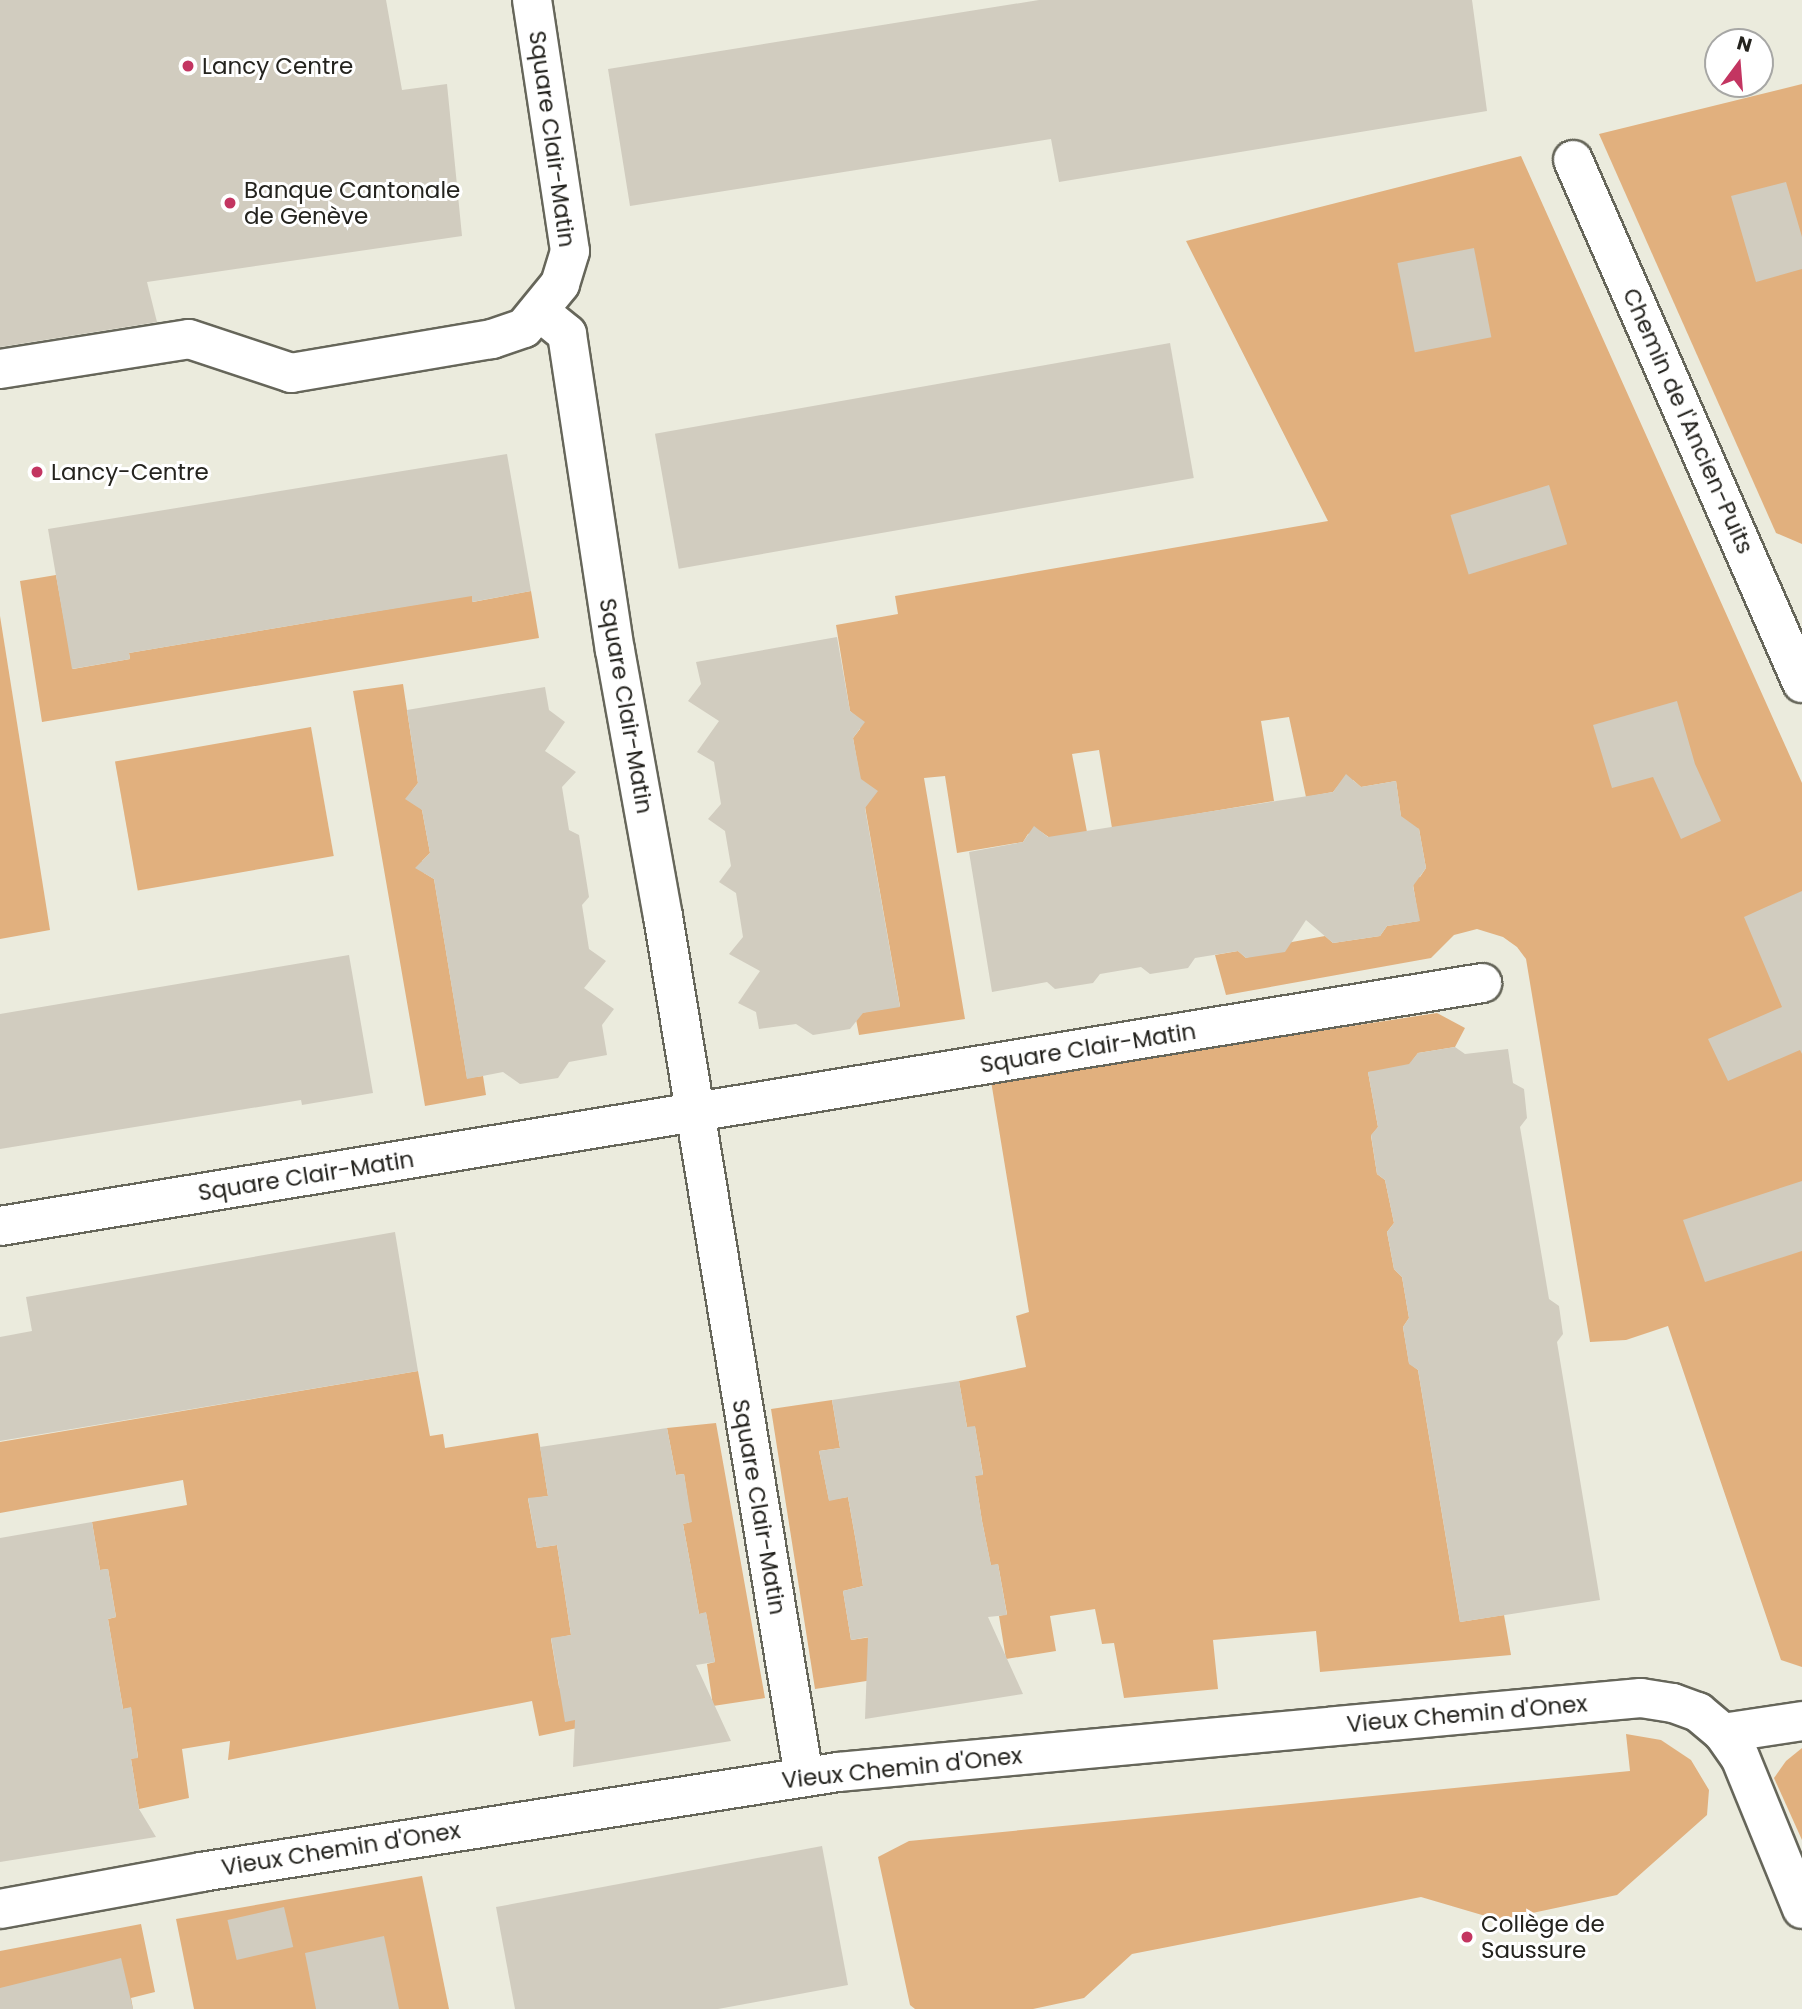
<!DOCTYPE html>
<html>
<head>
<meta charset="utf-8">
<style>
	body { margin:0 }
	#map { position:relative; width:1802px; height:2009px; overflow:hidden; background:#ebebdd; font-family:Poppins,sans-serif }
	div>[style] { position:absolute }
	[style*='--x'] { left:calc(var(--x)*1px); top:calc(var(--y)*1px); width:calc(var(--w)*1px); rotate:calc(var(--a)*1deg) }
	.green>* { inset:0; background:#e1b07e; transform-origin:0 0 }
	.building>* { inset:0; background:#d1ccbf; transform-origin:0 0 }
	.roads { filter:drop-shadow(2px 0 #66665a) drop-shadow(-2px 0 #66665a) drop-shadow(0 2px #66665a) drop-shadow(0 -2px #66665a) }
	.pedestrian>* { height:38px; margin:-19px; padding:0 19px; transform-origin:19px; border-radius:19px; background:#fff }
	.minor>* { height:38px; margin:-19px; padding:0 19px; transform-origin:19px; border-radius:19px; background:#fff }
	.dots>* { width:19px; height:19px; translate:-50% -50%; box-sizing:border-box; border:4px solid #fff; border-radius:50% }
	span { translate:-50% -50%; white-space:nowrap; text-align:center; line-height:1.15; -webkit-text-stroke:6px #fff; paint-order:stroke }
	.poi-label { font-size:23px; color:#24231e }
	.left { translate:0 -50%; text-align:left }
	.street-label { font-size:23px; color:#24231e }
	.north { position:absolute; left:1704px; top:28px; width:70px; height:70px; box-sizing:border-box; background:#fff; border:2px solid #a7a7a5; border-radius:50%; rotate:16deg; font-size:19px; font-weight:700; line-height:28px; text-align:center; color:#24231e }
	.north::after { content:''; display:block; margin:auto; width:24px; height:32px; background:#c33561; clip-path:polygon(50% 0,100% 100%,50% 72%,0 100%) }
</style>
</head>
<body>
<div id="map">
	<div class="green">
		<div style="clip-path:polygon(1802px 84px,1802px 544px,1776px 533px,1599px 134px)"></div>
		<div style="clip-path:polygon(1521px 156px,1802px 783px,1802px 1667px,1781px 1660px,1668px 1326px,1626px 1340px,1590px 1342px,1526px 959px,1517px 947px,1503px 937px,1477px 929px,1454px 935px,1431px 958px,1226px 995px,1215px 955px,1238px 951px,1246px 958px,1292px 942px,1325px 936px,1333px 943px,1380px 936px,1387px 926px,1419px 921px,1412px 878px,1420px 877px,1426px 868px,1419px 829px,1402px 824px,1396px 781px,1361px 787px,1353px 780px,1341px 782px,1333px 792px,1306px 797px,1289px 717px,1261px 721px,1274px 801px,1112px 828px,1099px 750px,1072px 754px,1087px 832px,1050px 838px,1040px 831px,1028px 834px,1023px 842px,957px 853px,945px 776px,924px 778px,965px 1019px,859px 1035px,855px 1014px,900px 1006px,853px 738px,860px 729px,858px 718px,850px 711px,836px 625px,898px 614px,895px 596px,1328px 521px,1186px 241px)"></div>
		<div style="clip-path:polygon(56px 575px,73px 669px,130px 659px,129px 653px,300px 624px,472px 595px,473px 602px,531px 591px,539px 638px,42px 722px,20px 581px)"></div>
		<div style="clip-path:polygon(0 616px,50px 930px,0 939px)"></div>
		<div style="clip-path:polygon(403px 684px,418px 783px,411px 792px,422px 810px,430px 853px,422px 861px,424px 873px,434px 879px,467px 1078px,483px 1076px,486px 1095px,425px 1106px,353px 691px)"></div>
		<div style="left:311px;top:727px;width:131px;height:199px;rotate:80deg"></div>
		<div style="clip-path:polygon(1437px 1013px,1465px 1028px,1455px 1047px,1418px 1053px,1412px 1061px,1413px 1069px,1368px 1072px,1378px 1127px,1371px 1136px,1377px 1174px,1385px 1180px,1394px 1223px,1387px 1232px,1394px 1269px,1402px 1277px,1409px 1318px,1403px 1327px,1409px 1363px,1418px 1370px,1460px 1622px,1504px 1615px,1511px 1655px,1320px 1672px,1316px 1631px,1213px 1640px,1218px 1689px,1124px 1698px,1114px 1643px,1102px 1644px,1095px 1609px,1050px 1616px,1056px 1651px,1006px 1659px,999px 1616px,1007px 1614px,998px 1564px,991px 1566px,982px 1521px,975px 1476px,983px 1474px,975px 1427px,967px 1427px,959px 1381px,1026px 1367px,1016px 1316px,1029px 1312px,991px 1081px)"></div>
		<div style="clip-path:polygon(418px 1371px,430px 1436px,443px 1434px,445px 1448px,538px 1433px,548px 1496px,528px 1499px,537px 1548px,557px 1545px,564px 1589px,571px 1635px,551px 1639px,559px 1687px,587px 1726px,539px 1736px,532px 1701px,228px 1760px,230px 1741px,182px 1749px,189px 1798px,139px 1809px,131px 1759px,138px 1757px,131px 1708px,123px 1709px,108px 1619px,116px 1617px,108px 1569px,100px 1570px,92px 1522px,187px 1505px,183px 1480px,0 1513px,0 1442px)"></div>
		<div style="clip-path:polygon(832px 1400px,840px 1448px,819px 1451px,829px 1500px,848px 1497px,856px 1542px,863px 1586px,843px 1591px,851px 1640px,871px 1637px,879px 1679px,815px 1689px,771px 1409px)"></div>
		<div style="clip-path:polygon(716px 1423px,765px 1698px,713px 1706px,707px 1664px,715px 1662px,706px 1613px,699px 1614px,691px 1568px,683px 1524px,691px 1522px,684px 1474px,676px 1475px,667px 1428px)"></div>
		<div style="clip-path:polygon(1626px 1734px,1661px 1740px,1691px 1760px,1709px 1790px,1707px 1815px,1617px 1895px,1499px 1920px,1421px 1897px,1132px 1954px,1084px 1998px,1033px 2009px,915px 2009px,910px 2005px,878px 1857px,909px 1841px,1630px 1771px)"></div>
		<div style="clip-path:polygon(1802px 1748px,1802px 1840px,1774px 1778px,1786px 1761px)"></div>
		<div style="clip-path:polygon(422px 1876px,449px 2009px,194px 2009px,176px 1919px)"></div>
		<div style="clip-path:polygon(141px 1924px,155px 1992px,131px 1998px,133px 2009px,0 2009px,0 1951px)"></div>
	</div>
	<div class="building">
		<div style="clip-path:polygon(0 0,386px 0,402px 90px,447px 84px,462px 236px,147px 282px,157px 322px,0 347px)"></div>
		<div style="clip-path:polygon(1039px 0,1472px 0,1487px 111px,1059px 182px,1051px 139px,630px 206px,608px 69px)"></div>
		<div style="clip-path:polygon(1786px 182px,1802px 237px,1802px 269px,1756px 282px,1731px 196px)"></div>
		<div style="left:1474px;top:248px;width:91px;height:78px;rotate:79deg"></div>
		<div style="left:1170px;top:343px;width:137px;height:523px;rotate:80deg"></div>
		<div style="clip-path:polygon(507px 454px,531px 591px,472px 602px,472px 596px,300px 624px,129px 653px,130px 659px,72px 669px,48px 529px)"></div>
		<div style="left:1549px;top:485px;width:62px;height:103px;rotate:73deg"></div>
		<div style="clip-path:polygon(837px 637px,850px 711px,865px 722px,853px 738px,861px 779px,878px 791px,865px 808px,900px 1007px,863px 1013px,850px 1029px,813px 1035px,796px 1024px,759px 1029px,756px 1012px,738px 1003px,760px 971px,729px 954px,743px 937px,736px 893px,719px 882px,731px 866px,725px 831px,708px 819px,721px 804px,714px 762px,697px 752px,719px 721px,688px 701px,701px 684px,696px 662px)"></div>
		<div style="clip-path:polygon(545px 687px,549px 710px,565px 722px,545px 751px,576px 772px,562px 787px,569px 830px,579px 835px,589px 897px,582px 905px,589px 949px,606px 961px,584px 988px,614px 1009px,602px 1025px,607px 1055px,569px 1062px,558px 1078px,520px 1084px,503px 1072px,467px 1079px,434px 879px,415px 868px,430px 853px,422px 810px,405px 799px,418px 783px,407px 710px)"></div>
		<div style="clip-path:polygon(1677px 701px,1695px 764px,1721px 821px,1681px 839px,1653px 777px,1612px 788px,1593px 725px)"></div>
		<div style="clip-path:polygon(1346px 774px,1361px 787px,1396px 781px,1401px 816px,1419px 829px,1426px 868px,1413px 886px,1420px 921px,1387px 926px,1380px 936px,1333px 943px,1306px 920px,1285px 952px,1246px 958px,1238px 951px,1195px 958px,1188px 968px,1150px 974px,1141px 967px,1100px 974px,1093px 983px,1055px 989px,1047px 982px,992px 992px,969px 852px,1023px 842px,1034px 826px,1048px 837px,1333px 792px)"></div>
		<div style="clip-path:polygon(1802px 891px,1802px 1054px,1800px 1050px,1728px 1081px,1708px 1039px,1782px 1007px,1744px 917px)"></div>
		<div style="clip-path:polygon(349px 955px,373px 1093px,302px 1105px,301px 1100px,0 1149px,0 1014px)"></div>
		<div style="clip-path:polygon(1455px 1047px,1465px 1054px,1508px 1049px,1513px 1083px,1524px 1089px,1527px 1118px,1520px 1127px,1549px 1299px,1559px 1306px,1563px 1334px,1557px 1342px,1600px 1600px,1460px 1622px,1418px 1370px,1409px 1364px,1403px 1327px,1409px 1318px,1402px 1277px,1394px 1269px,1387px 1232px,1394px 1223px,1385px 1180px,1377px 1174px,1371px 1135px,1378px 1127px,1368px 1072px,1409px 1064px,1418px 1053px)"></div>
		<div style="clip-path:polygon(1802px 1181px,1802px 1251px,1705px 1282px,1683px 1220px)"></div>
		<div style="clip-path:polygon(395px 1232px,418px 1371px,0 1441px,0 1337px,32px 1331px,26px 1297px)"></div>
		<div style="clip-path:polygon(959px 1381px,967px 1427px,975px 1426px,983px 1475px,975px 1476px,982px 1521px,991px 1565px,998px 1564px,1007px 1615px,988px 1617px,1023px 1694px,865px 1719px,868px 1637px,851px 1640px,843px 1591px,863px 1586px,856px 1542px,848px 1497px,829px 1501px,819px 1451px,840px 1448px,832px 1400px)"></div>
		<div style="clip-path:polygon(667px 1428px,676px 1475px,684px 1474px,692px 1522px,683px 1524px,691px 1568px,699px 1614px,706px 1612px,715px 1662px,696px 1665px,731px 1741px,573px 1767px,575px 1720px,565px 1722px,551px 1638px,571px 1635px,564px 1589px,557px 1545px,537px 1548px,528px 1498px,548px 1496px,540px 1447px)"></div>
		<div style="clip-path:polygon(92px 1522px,100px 1570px,108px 1569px,116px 1617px,108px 1619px,123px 1709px,131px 1707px,138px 1758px,131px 1759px,139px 1809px,156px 1837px,0 1862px,0 1538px)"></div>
		<div style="clip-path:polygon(822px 1846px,848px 1985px,718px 2009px,515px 2009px,496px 1907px)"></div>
		<div style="left:284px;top:1907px;width:41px;height:58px;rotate:77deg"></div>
		<div style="clip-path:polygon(384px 1936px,399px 2009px,316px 2009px,305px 1953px)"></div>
		<div style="clip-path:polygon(121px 1958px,133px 2009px,0 2009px,0 1988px)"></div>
	</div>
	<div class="roads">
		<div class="pedestrian">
			<div style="--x:540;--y:312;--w:35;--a:39"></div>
			<div style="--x:567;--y:334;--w:320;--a:81.4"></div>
			<div style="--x:615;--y:650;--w:270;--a:79.8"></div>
			<div style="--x:663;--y:916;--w:872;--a:80.7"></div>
			<div style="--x:0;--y:369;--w:191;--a:-9"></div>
			<div style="--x:189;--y:339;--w:108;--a:18.4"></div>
			<div style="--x:0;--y:1226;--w:1502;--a:-9.31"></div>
		</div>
		<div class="minor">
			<div style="--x:1573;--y:160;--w:571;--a:66.35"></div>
			<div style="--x:291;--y:373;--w:204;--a:-9.6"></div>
			<div style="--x:492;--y:339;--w:34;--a:-19"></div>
			<div style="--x:524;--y:328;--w:57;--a:-50.7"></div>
			<div style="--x:560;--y:284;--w:34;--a:-73"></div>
			<div style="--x:570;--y:251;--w:254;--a:-98.6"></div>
			<div style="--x:1723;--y:1733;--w:80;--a:-8.6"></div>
			<div style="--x:0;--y:1909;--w:204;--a:-10.4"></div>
			<div style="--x:201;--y:1872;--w:645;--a:-8.92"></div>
			<div style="--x:838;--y:1772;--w:806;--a:-5.27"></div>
			<div style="--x:1641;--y:1698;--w:32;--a:9"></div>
			<div style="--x:1673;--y:1703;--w:27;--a:20"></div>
			<div style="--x:1698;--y:1712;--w:33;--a:40"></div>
			<div style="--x:1723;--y:1733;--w:29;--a:55"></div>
			<div style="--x:1740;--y:1757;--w:164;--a:67.8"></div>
		</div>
	</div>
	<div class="dots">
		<div style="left:188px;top:66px;background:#c33561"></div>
		<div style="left:230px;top:203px;background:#c33561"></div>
		<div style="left:37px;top:472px;background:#c33561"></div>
		<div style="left:1467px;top:1937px;background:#c33561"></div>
	</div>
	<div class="poi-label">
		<span class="left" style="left:202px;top:66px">Lancy Centre</span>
		<span class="left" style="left:244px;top:203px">Banque Cantonale<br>de Genève</span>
		<span class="left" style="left:51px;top:472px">Lancy-Centre</span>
		<span class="left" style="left:1481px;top:1937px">Collège de<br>Saussure</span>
	</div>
	<div class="street-label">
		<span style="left:552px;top:139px;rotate:82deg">Square Clair-Matin</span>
		<span style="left:1688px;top:421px;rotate:66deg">Chemin de l'Ancien-Puits</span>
		<span style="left:626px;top:706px;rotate:80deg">Square Clair-Matin</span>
		<span style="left:1088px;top:1048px;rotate:-9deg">Square Clair-Matin</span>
		<span style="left:306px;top:1176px;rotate:-9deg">Square Clair-Matin</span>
		<span style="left:759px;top:1507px;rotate:80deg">Square Clair-Matin</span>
		<span style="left:1467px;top:1714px;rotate:-5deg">Vieux Chemin d'Onex</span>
		<span style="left:902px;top:1768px;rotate:-6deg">Vieux Chemin d'Onex</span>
		<span style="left:341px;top:1849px;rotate:-9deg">Vieux Chemin d'Onex</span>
	</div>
	<div class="north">N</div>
</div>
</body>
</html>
